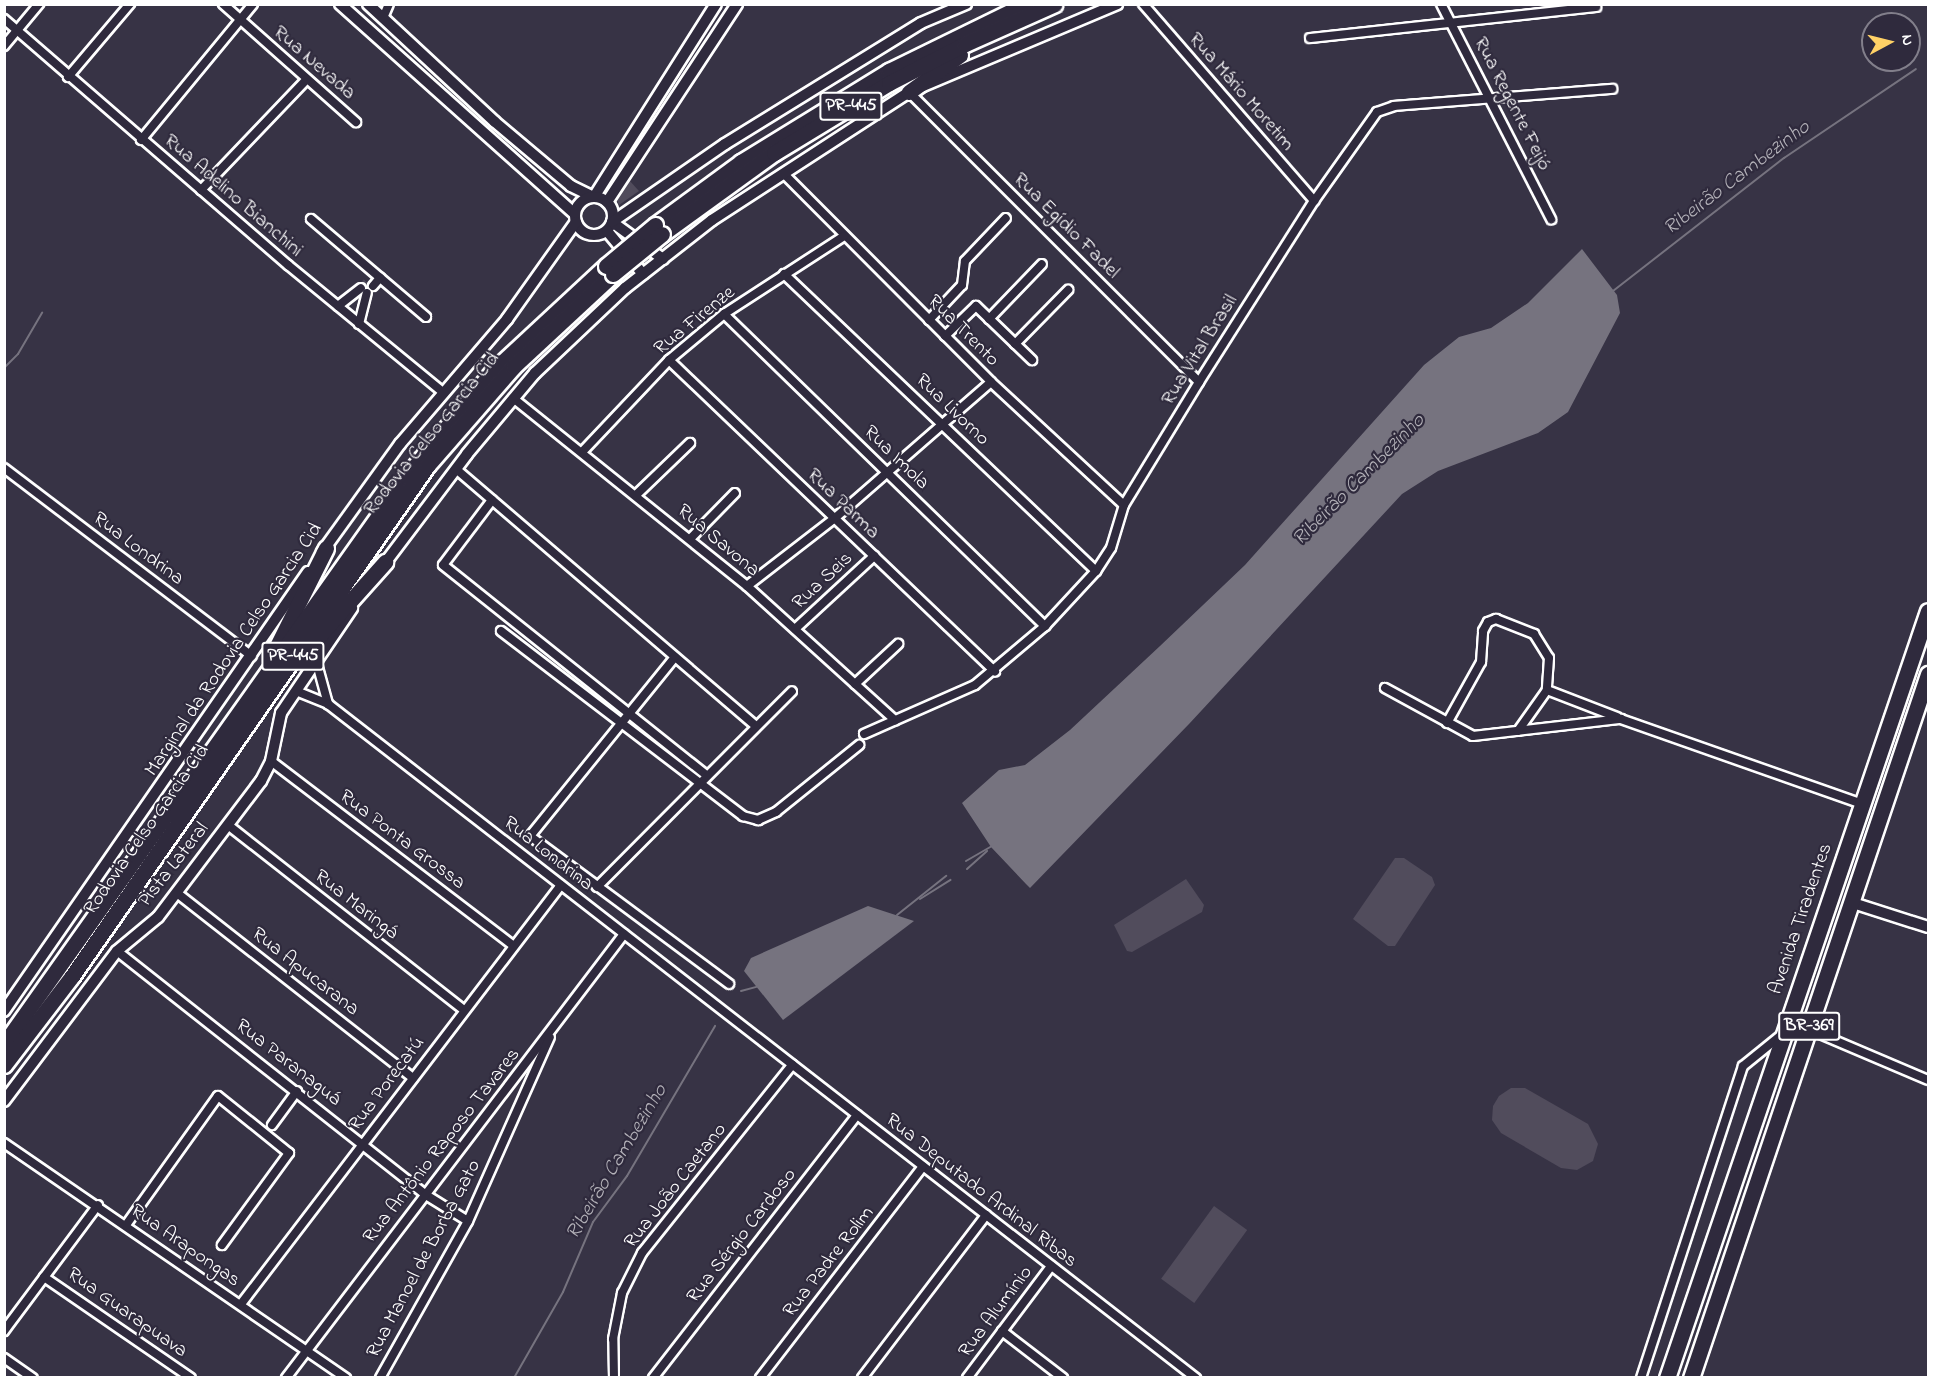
<!DOCTYPE html>
<html>
<head>
<meta charset="utf-8">
<style>
	body { margin:0 }
	#map { position:relative; width:1933px; height:1382px; overflow:hidden; background:#373345; font-family:"Indie Flower",sans-serif }
	div>[style] { position:absolute }
	[style*='--x'] { left:calc(var(--x)*1px); top:calc(var(--y)*1px); width:calc(var(--w)*1px); rotate:calc(var(--a)*1deg) }
	.green>* { inset:0; background:#514c5c; transform-origin:0 0 }
	.water>* { inset:0; background:#76737f }
	.stream>* { height:2px; margin:-1px; padding:0 1px; transform-origin:1px; border-radius:1px; background:#76737f }
	.street-tunnel>* { height:8px; margin-top:-4px; transform-origin:0; background:repeating-linear-gradient(90deg,#4b4758 0 8px,transparent 0 12px) }
	.roads { filter:drop-shadow(2px 0 #fff) drop-shadow(-2px 0 #fff) drop-shadow(0 2px #fff) drop-shadow(0 -2px #fff) }
	.street>* { height:8px; margin:-4px; padding:0 4px; transform-origin:4px; border-radius:4px; background:#2f2a3d }
	.secondary>* { height:10px; margin:-5px; padding:0 5px; transform-origin:5px; border-radius:5px; background:#2f2a3d }
	.secondary>.ring { margin:-5px; padding:0; box-sizing:content-box; background:none; border:10px solid #2f2a3d; border-radius:50% }
	.highway>* { height:15px; margin:-7.5px; padding:0 7.5px; transform-origin:7.5px; border-radius:7.5px; background:#2f2a3d }
	.bridges { filter:drop-shadow(2px 0 #fff) drop-shadow(-2px 0 #fff) drop-shadow(0 2px #fff) drop-shadow(0 -2px #fff) }
	.highway-bridge>* { height:15px; margin:-7.5px; padding:0 7.5px; transform-origin:7.5px; border-radius:7.5px; background:#2f2a3d }
	span { translate:-50% -50%; white-space:nowrap; text-align:center; line-height:1.15; -webkit-text-stroke:4.5px #2f2a3d; paint-order:stroke }
	.shield-label span { padding:2px 4px; background:#2f2a3d; border:2px solid; border-radius:4px; -webkit-text-stroke-width:0 }
	.shield-label { font-size:18px; color:#fff; font-weight:700 }
	.street-label { font-size:20px; color:#fff }
	.water-label { font-size:21px; color:#b4b2b9; font-style:italic }
	.frame { position:absolute; inset:0; border:6px solid #fff; pointer-events:none }
	.north { position:absolute; left:1861px; top:12px; width:60px; height:60px; box-sizing:border-box; background:#2f2a3d; border:2px solid #827f8b; border-radius:50%; rotate:83deg; font-size:16px; font-weight:700; line-height:24px; text-align:center; color:#fff }
	.north::after { content:''; display:block; margin:auto; width:21px; height:27px; background:#ffd166; clip-path:polygon(50% 0,100% 100%,50% 72%,0 100%) }
</style>
</head>
<body>
<div id="map">
	<div class="green">
		<div style="clip-path:polygon(629px 180px,639px 191px,619px 205px,615px 196px)"></div>
		<div style="clip-path:polygon(1395px 858px,1404px 858px,1432px 877px,1435px 885px,1395px 946px,1388px 946px,1353px 919px)"></div>
		<div style="clip-path:polygon(1186px 879px,1204px 905px,1202px 912px,1132px 952px,1127px 951px,1114px 925px)"></div>
		<div style="clip-path:polygon(1511px 1088px,1525px 1088px,1588px 1124px,1598px 1144px,1593px 1161px,1577px 1170px,1561px 1168px,1501px 1133px,1492px 1120px,1493px 1106px,1499px 1096px)"></div>
		<div style="left:1214px;top:1206px;width:41px;height:90px;rotate:36deg"></div>
	</div>
	<div class="water">
		<div style="clip-path:polygon(1582px 249px,1617px 295px,1620px 313px,1568px 412px,1538px 433px,1438px 471px,1402px 494px,1189px 724px,1030px 888px,1026px 884px,991px 847px,962px 803px,999px 770px,1025px 765px,1070px 730px,1160px 646px,1245px 565px,1424px 365px,1459px 337px,1491px 328px,1528px 303px)"></div>
		<div style="clip-path:polygon(868px 906px,914px 921px,783px 1020px,744px 971px,751px 958px)"></div>
	</div>
	<div class="stream">
		<div style="--x:1613;--y:291;--w:217;--a:-37.9"></div>
		<div style="--x:1784;--y:158;--w:159;--a:-34"></div>
		<div style="--x:4;--y:368;--w:20;--a:-45"></div>
		<div style="--x:18;--y:354;--w:48;--a:-59.7"></div>
		<div style="--x:966;--y:861;--w:30;--a:-30"></div>
		<div style="--x:967;--y:869;--w:27;--a:-42"></div>
		<div style="--x:920;--y:899;--w:36;--a:-32"></div>
		<div style="--x:897;--y:915;--w:63;--a:-38.5"></div>
		<div style="--x:741;--y:991;--w:16;--a:-15"></div>
		<div style="--x:514;--y:1378;--w:99;--a:-60.3"></div>
		<div style="--x:563;--y:1292;--w:76;--a:-66.8"></div>
		<div style="--x:593;--y:1222;--w:57;--a:-53.5"></div>
		<div style="--x:627;--y:1176;--w:174;--a:-59.6"></div>
	</div>
	<div class="street-tunnel">
		<div style="--x:361;--y:288;--w:10;--a:-45"></div>
	</div>
	<div class="roads">
		<div class="street">
			<div style="--x:223;--y:4;--w:178;--a:41.6"></div>
			<div style="--x:1143;--y:4;--w:261;--a:49"></div>
			<div style="--x:1441;--y:4;--w:242;--a:62.9"></div>
			<div style="--x:383;--y:18;--w:15;--a:-67"></div>
			<div style="--x:4;--y:19;--w:376;--a:40.9"></div>
			<div style="--x:288;--y:265;--w:202;--a:39.4"></div>
			<div style="--x:1310;--y:38;--w:288;--a:-6.2"></div>
			<div style="--x:4;--y:46;--w:55;--a:-50.2"></div>
			<div style="--x:68;--y:77;--w:96;--a:-49.7"></div>
			<div style="--x:909;--y:92;--w:410;--a:45"></div>
			<div style="--x:141;--y:140;--w:176;--a:-50.5"></div>
			<div style="--x:784;--y:174;--w:293;--a:45.1"></div>
			<div style="--x:991;--y:382;--w:181;--a:42.8"></div>
			<div style="--x:201;--y:190;--w:153;--a:-46.3"></div>
			<div style="--x:311;--y:219;--w:151;--a:40.4"></div>
			<div style="--x:784;--y:274;--w:431;--a:43.6"></div>
			<div style="--x:373;--y:286;--w:11;--a:-49"></div>
			<div style="--x:338;--y:306;--w:29;--a:-38"></div>
			<div style="--x:724;--y:314;--w:448;--a:44.2"></div>
			<div style="--x:989;--y:319;--w:76;--a:-46.1"></div>
			<div style="--x:929;--y:320;--w:48;--a:-46.7"></div>
			<div style="--x:962;--y:285;--w:24;--a:-83"></div>
			<div style="--x:965;--y:261;--w:59;--a:-46.4"></div>
			<div style="--x:359;--y:324;--w:32;--a:-76"></div>
			<div style="--x:945;--y:336;--w:43;--a:-44.1"></div>
			<div style="--x:976;--y:306;--w:78;--a:44"></div>
			<div style="--x:1015;--y:344;--w:76;--a:-45.5"></div>
			<div style="--x:669;--y:360;--w:451;--a:43.7"></div>
			<div style="--x:513;--y:398;--w:300;--a:38.8"></div>
			<div style="--x:747;--y:586;--w:200;--a:42.2"></div>
			<div style="--x:583;--y:451;--w:125;--a:-46.6"></div>
			<div style="--x:669;--y:360;--w:72;--a:-39.9"></div>
			<div style="--x:724;--y:314;--w:143;--a:-33"></div>
			<div style="--x:4;--y:468;--w:311;--a:37.2"></div>
			<div style="--x:456;--y:469;--w:394;--a:40.6"></div>
			<div style="--x:636;--y:495;--w:75;--a:-43.9"></div>
			<div style="--x:492;--y:500;--w:81;--a:127"></div>
			<div style="--x:443;--y:565;--w:337;--a:38.6"></div>
			<div style="--x:690;--y:539;--w:64;--a:-45.6"></div>
			<div style="--x:747;--y:586;--w:111;--a:-37.7"></div>
			<div style="--x:835;--y:518;--w:207;--a:-41.1"></div>
			<div style="--x:795;--y:629;--w:108;--a:-42.7"></div>
			<div style="--x:501;--y:631;--w:305;--a:37.4"></div>
			<div style="--x:743;--y:816;--w:16;--a:15"></div>
			<div style="--x:758;--y:820;--w:20;--a:-24"></div>
			<div style="--x:776;--y:812;--w:107;--a:-38.9"></div>
			<div style="--x:675;--y:657;--w:230;--a:129"></div>
			<div style="--x:530;--y:836;--w:248;--a:36.6"></div>
			<div style="--x:316;--y:660;--w:46;--a:74.7"></div>
			<div style="--x:855;--y:684;--w:59;--a:-42.9"></div>
			<div style="--x:1385;--y:688;--w:100;--a:28.6"></div>
			<div style="--x:1473;--y:736;--w:149;--a:-6.6"></div>
			<div style="--x:1621;--y:719;--w:256;--a:19.4"></div>
			<div style="--x:1547;--y:690;--w:75;--a:21.1"></div>
			<div style="--x:296;--y:691;--w:35;--a:22"></div>
			<div style="--x:328;--y:704;--w:1099;--a:37.83"></div>
			<div style="--x:1447;--y:723;--w:70;--a:-60.9"></div>
			<div style="--x:1481;--y:662;--w:31;--a:-86"></div>
			<div style="--x:1483;--y:631;--w:10;--a:-61"></div>
			<div style="--x:1488;--y:622;--w:9;--a:-21"></div>
			<div style="--x:1496;--y:619;--w:41;--a:21.5"></div>
			<div style="--x:1534;--y:634;--w:28;--a:58"></div>
			<div style="--x:1549;--y:658;--w:32;--a:94"></div>
			<div style="--x:1547;--y:690;--w:50;--a:125.3"></div>
			<div style="--x:864;--y:734;--w:121;--a:-23.8"></div>
			<div style="--x:975;--y:685;--w:92;--a:-40.1"></div>
			<div style="--x:1045;--y:626;--w:75;--a:-47.2"></div>
			<div style="--x:1096;--y:571;--w:27;--a:-57"></div>
			<div style="--x:1111;--y:548;--w:45;--a:-73.2"></div>
			<div style="--x:1124;--y:505;--w:144;--a:-58.6"></div>
			<div style="--x:1199;--y:382;--w:214;--a:-57.6"></div>
			<div style="--x:1314;--y:201;--w:109;--a:-54.7"></div>
			<div style="--x:1377;--y:112;--w:18;--a:-19"></div>
			<div style="--x:1394;--y:106;--w:219;--a:-4.5"></div>
			<div style="--x:271;--y:761;--w:305;--a:37.3"></div>
			<div style="--x:228;--y:825;--w:300;--a:38.1"></div>
			<div style="--x:597;--y:887;--w:276;--a:-45.1"></div>
			<div style="--x:177;--y:893;--w:300;--a:38.1"></div>
			<div style="--x:117;--y:951;--w:394;--a:38.3"></div>
			<div style="--x:426;--y:1195;--w:49;--a:31.8"></div>
			<div style="--x:1808;--y:1029;--w:130;--a:23"></div>
			<div style="--x:272;--y:1125;--w:42;--a:-53.7"></div>
			<div style="--x:4;--y:1143;--w:415;--a:34.5"></div>
			<div style="--x:126;--y:1225;--w:158;--a:-54.5"></div>
			<div style="--x:218;--y:1096;--w:91;--a:38.8"></div>
			<div style="--x:289;--y:1153;--w:114;--a:126.1"></div>
			<div style="--x:44;--y:1277;--w:178;--a:34.5"></div>
			<div style="--x:241;--y:1304;--w:527;--a:-52.63"></div>
			<div style="--x:4;--y:1331;--w:157;--a:-53.3"></div>
			<div style="--x:1002;--y:1331;--w:77;--a:37.6"></div>
			<div style="--x:4;--y:1358;--w:35;--a:35"></div>
			<div style="--x:286;--y:1378;--w:558;--a:-52.72"></div>
			<div style="--x:380;--y:1378;--w:180;--a:-60.7"></div>
			<div style="--x:468;--y:1221;--w:201;--a:-66"></div>
			<div style="--x:614;--y:1378;--w:39;--a:-91"></div>
			<div style="--x:613;--y:1339;--w:47;--a:-78.9"></div>
			<div style="--x:622;--y:1293;--w:45;--a:-63.4"></div>
			<div style="--x:642;--y:1253;--w:241;--a:-51.4"></div>
			<div style="--x:653;--y:1378;--w:333;--a:-52.2"></div>
			<div style="--x:760;--y:1378;--w:267;--a:-52.4"></div>
			<div style="--x:862;--y:1378;--w:205;--a:-52.7"></div>
			<div style="--x:967;--y:1378;--w:140;--a:-53.1"></div>
			<div style="--x:1641;--y:1378;--w:328;--a:-71.9"></div>
			<div style="--x:1743;--y:1066;--w:48;--a:-39"></div>
		</div>
		<div class="secondary">
			<div style="--x:340;--y:4;--w:315;--a:41.8"></div>
			<div style="--x:368;--y:4;--w:173;--a:42.9"></div>
			<div style="--x:495;--y:122;--w:99;--a:40.1"></div>
			<div style="--x:571;--y:186;--w:25;--a:26"></div>
			<div style="--x:594;--y:197;--w:228;--a:-57.7"></div>
			<div class="ring" style="left:575px;top:197px;width:28px;height:28px"></div>
			<div style="--x:607;--y:202;--w:237;--a:-56.7"></div>
			<div style="--x:607;--y:231;--w:56;--a:50.1"></div>
			<div style="--x:663;--y:259;--w:63;--a:-144"></div>
			<div style="--x:612;--y:222;--w:137;--a:-34.6"></div>
			<div style="--x:725;--y:144;--w:230;--a:-31.7"></div>
			<div style="--x:921;--y:23;--w:49;--a:-22.9"></div>
			<div style="--x:322;--y:552;--w:133;--a:-54.2"></div>
			<div style="--x:400;--y:444;--w:165;--a:-49.4"></div>
			<div style="--x:507;--y:319;--w:119;--a:-54.6"></div>
			<div style="--x:382;--y:567;--w:141;--a:-53"></div>
			<div style="--x:467;--y:454;--w:106;--a:-50"></div>
			<div style="--x:535;--y:373;--w:124;--a:-43.4"></div>
			<div style="--x:625;--y:288;--w:110;--a:-38"></div>
			<div style="--x:712;--y:220;--w:235;--a:-33"></div>
			<div style="--x:909;--y:92;--w:226;--a:-22.9"></div>
			<div style="--x:1853;--y:903;--w:79;--a:17.7"></div>
			<div style="--x:4;--y:1011;--w:534;--a:-55.3"></div>
			<div style="--x:4;--y:1101;--w:188;--a:-53"></div>
			<div style="--x:117;--y:951;--w:53;--a:-39.7"></div>
			<div style="--x:158;--y:917;--w:171;--a:-52.9"></div>
			<div style="--x:261;--y:781;--w:22;--a:-63"></div>
			<div style="--x:271;--y:761;--w:49;--a:-78.2"></div>
			<div style="--x:281;--y:713;--w:127;--a:-55.9"></div>
		</div>
		<div class="highway">
			<div style="--x:909;--y:92;--w:63;--a:-36"></div>
			<div style="--x:655;--y:225;--w:107;--a:-36.2"></div>
			<div style="--x:741;--y:162;--w:174;--a:-31.6"></div>
			<div style="--x:889;--y:71;--w:153;--a:-26.1"></div>
			<div style="--x:662;--y:234;--w:138;--a:-35.9"></div>
			<div style="--x:774;--y:153;--w:135;--a:-31.3"></div>
			<div style="--x:889;--y:83;--w:85;--a:-27.2"></div>
			<div style="--x:965;--y:44;--w:98;--a:-24"></div>
			<div style="--x:310;--y:646;--w:113;--a:-48.2"></div>
			<div style="--x:275;--y:650;--w:114;--a:-63.4"></div>
			<div style="--x:4;--y:1044;--w:695;--a:-54.66"></div>
			<div style="--x:406;--y:477;--w:137;--a:-50.6"></div>
			<div style="--x:493;--y:371;--w:154;--a:-42.9"></div>
			<div style="--x:4;--y:1065;--w:112;--a:-52.6"></div>
			<div style="--x:72;--y:976;--w:621;--a:-55.16"></div>
			<div style="--x:427;--y:466;--w:131;--a:-49"></div>
			<div style="--x:513;--y:367;--w:137;--a:-42.9"></div>
			<div style="--x:1667;--y:1378;--w:810;--a:-71.21"></div>
			<div style="--x:1691;--y:1378;--w:743;--a:-71.39"></div>
		</div>
	</div>
	<div class="bridges">
		<div class="highway-bridge">
			<div style="--x:606;--y:266;--w:64;--a:-39.9"></div>
			<div style="--x:613;--y:274;--w:63;--a:-39.2"></div>
		</div>
	</div>
	<div class="shield-label">
		<span style="left:851px;top:106px">PR-445</span>
		<span style="left:293px;top:656px">PR-445</span>
		<span style="left:1809px;top:1026px">BR-369</span>
	</div>
	<div class="street-label">
		<span style="left:314px;top:63px;rotate:41deg">Rua Nevada</span>
		<span style="left:1241px;top:92px;rotate:49deg">Rua Mário Moretim</span>
		<span style="left:1512px;top:104px;rotate:63deg">Rua Regente Feijó</span>
		<span style="left:233px;top:196px;rotate:41deg">Rua Adelino Bianchini</span>
		<span style="left:1066px;top:226px;rotate:45deg">Rua Egídio Fadel</span>
		<span style="left:695px;top:321px;rotate:-39deg">Rua Firenze</span>
		<span style="left:963px;top:331px;rotate:45deg">Rua Trento</span>
		<span style="left:1200px;top:350px;rotate:-58deg">Rua Vital Brasil</span>
		<span style="left:952px;top:410px;rotate:44deg">Rua Livorno</span>
		<span style="left:432px;top:434px;rotate:-51deg">Rodovia Celso Garcia Cid</span>
		<span style="left:896px;top:458px;rotate:44deg">Rua Imola</span>
		<span style="left:843px;top:504px;rotate:44deg">Rua Parma</span>
		<span style="left:718px;top:541px;rotate:40deg">Rua Savona</span>
		<span style="left:138px;top:549px;rotate:37deg">Rua Londrina</span>
		<span style="left:823px;top:581px;rotate:-43deg">Rua Seis</span>
		<span style="left:234px;top:650px;rotate:-56deg">Marginal da Rodovia Celso Garcia Cid</span>
		<span style="left:147px;top:830px;rotate:-55deg">Rodovia Celso Garcia Cid</span>
		<span style="left:402px;top:840px;rotate:37deg">Rua Ponta Grossa</span>
		<span style="left:548px;top:854px;rotate:38deg">Rua Londrina</span>
		<span style="left:174px;top:865px;rotate:-52deg">Pista Lateral</span>
		<span style="left:356px;top:905px;rotate:38deg">Rua Maringá</span>
		<span style="left:1801px;top:919px;rotate:-71deg">Avenida Tiradentes</span>
		<span style="left:305px;top:972px;rotate:38deg">Rua Apucarana</span>
		<span style="left:288px;top:1063px;rotate:38deg">Rua Paranaguá</span>
		<span style="left:387px;top:1084px;rotate:-53deg">Rua Porecatú</span>
		<span style="left:442px;top:1146px;rotate:-52deg">Rua Antônio Raposo Tavares</span>
		<span style="left:676px;top:1186px;rotate:-52deg">Rua João Caetano</span>
		<span style="left:981px;top:1191px;rotate:38deg">Rua Deputado Ardinal Ribas</span>
		<span style="left:742px;top:1236px;rotate:-52deg">Rua Sérgio Cardoso</span>
		<span style="left:185px;top:1246px;rotate:35deg">Rua Arapongas</span>
		<span style="left:424px;top:1259px;rotate:-62deg">Rua Manoel de Borba Gato</span>
		<span style="left:829px;top:1262px;rotate:-52deg">Rua Padre Rolim</span>
		<span style="left:996px;top:1312px;rotate:-53deg">Rua Alumínio</span>
		<span style="left:127px;top:1313px;rotate:35deg">Rua Guarapuava</span>
	</div>
	<div class="water-label">
		<span style="left:1737px;top:178px;rotate:-37deg">Ribeirão Cambezinho</span>
		<span style="left:1359px;top:480px;rotate:-45deg">Ribeirão Cambezinho</span>
		<span style="left:617px;top:1162px;rotate:-59deg">Ribeirão Cambezinho</span>
	</div>
	<div class="frame"></div>
	<div class="north">N</div>
</div>
</body>
</html>
